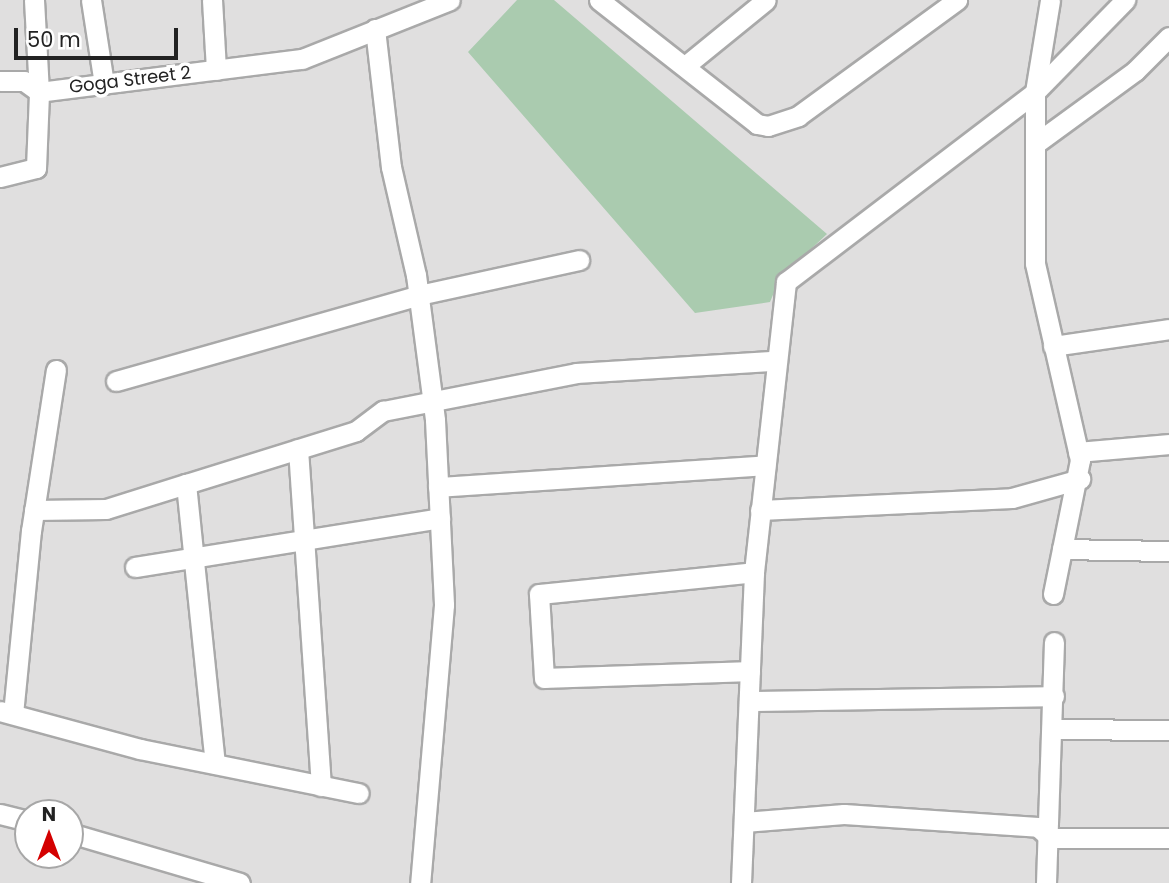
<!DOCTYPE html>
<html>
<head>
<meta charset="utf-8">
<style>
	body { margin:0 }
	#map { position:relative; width:1169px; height:883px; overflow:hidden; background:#f2efe9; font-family:Poppins,sans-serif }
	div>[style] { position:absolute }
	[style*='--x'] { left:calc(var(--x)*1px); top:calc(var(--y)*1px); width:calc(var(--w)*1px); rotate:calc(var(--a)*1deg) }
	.residential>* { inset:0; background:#e0dfdf }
	.cemetery>* { inset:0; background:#aacbaf }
	.roads { filter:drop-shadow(2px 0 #a9a9a9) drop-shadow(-2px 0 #a9a9a9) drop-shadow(0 2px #a9a9a9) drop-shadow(0 -2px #a9a9a9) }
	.minor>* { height:19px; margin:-9.5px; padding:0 9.5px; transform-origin:9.5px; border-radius:9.5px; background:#fff }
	span { translate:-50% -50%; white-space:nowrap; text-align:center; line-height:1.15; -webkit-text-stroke:7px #fff; paint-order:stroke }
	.street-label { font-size:18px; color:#222 }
	.north { position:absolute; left:14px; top:799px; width:70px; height:70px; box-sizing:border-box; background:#fff; border:2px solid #a7a7a7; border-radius:50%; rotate:0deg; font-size:19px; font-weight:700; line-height:28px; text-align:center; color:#222 }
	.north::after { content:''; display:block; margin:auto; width:24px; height:32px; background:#d40000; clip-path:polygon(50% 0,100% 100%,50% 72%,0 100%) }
	.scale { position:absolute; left:14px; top:28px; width:164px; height:32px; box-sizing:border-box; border:4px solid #222; border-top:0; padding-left:9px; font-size:21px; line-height:24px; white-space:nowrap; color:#222; -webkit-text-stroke:5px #fff; paint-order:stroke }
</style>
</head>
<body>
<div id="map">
	<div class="residential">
		<div style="clip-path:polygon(evenodd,0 0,1169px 0,1169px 883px,0 883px,0 0,28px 813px,70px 813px,70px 855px,28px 855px,28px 813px)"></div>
	</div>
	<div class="cemetery">
		<div style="clip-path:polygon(517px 0,554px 0,827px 234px,780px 278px,770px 302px,695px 313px,468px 52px)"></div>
	</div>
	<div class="roads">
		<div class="minor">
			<div style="--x:34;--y:0;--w:92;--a:86.9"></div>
			<div style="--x:91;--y:0;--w:85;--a:81.2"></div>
			<div style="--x:212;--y:0;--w:70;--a:86.7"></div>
			<div style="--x:599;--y:0;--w:201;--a:38.1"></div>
			<div style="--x:757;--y:124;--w:11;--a:10"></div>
			<div style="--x:768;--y:126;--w:32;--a:-18"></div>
			<div style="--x:798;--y:116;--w:197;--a:-36.1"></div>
			<div style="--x:375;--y:29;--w:139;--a:83.4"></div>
			<div style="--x:391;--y:167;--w:111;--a:77"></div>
			<div style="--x:416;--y:275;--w:146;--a:82.5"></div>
			<div style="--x:435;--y:420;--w:185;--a:87.2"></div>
			<div style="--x:444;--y:605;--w:279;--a:94.9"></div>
			<div style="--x:685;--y:66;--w:104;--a:-39.2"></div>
			<div style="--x:0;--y:81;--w:24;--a:0"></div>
			<div style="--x:24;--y:81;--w:19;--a:36"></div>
			<div style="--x:1035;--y:144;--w:124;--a:-36.1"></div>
			<div style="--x:1135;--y:71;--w:48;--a:-45"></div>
			<div style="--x:0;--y:177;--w:37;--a:-14"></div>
			<div style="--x:36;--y:168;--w:76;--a:-87.7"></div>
			<div style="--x:39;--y:92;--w:265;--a:-7.2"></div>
			<div style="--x:302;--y:59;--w:159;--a:-21.7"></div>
			<div style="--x:1053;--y:346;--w:117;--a:-8.3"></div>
			<div style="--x:116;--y:381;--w:315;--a:-15.8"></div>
			<div style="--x:419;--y:295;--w:164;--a:-12.3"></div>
			<div style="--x:298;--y:449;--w:338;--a:86.1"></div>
			<div style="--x:1078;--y:452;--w:91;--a:-5"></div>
			<div style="--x:186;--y:484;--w:178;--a:-17.3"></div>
			<div style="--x:356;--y:431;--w:34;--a:-37"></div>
			<div style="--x:383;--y:411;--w:197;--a:-11.1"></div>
			<div style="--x:576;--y:373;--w:199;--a:-3.5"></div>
			<div style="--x:438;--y:487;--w:328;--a:-3.8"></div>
			<div style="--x:34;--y:510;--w:72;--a:-0.8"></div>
			<div style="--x:106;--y:509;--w:84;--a:-17.4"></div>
			<div style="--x:186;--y:484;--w:281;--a:84.1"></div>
			<div style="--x:760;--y:510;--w:252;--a:-2.7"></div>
			<div style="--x:1012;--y:498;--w:71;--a:-15.6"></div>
			<div style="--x:1062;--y:549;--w:107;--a:1.1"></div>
			<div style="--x:135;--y:567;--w:309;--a:-9.1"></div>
			<div style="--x:1053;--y:594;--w:137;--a:-78.6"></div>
			<div style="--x:1080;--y:460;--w:202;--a:-102.9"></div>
			<div style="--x:1035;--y:263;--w:171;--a:-90"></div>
			<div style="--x:1035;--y:92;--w:129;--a:-45.6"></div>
			<div style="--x:750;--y:671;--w:206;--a:178.1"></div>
			<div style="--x:544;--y:678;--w:84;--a:-93.4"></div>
			<div style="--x:539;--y:594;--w:216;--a:-5.8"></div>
			<div style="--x:749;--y:701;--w:305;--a:-0.9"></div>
			<div style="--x:0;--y:711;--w:145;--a:15.2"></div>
			<div style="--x:140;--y:749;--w:223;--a:11.4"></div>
			<div style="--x:13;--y:714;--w:184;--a:-84.4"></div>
			<div style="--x:31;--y:531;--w:163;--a:-81.2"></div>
			<div style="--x:1054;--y:729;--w:115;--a:0.5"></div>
			<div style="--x:0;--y:814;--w:29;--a:14"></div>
			<div style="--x:744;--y:822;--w:100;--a:-4.6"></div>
			<div style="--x:844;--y:814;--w:194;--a:3.8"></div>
			<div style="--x:1038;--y:827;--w:16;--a:43"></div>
			<div style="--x:1050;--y:838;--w:119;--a:0"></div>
			<div style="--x:70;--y:833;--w:177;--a:16.4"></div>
			<div style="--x:741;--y:883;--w:311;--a:-87.6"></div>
			<div style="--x:754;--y:572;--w:292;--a:-83.7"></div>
			<div style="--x:786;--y:282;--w:313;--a:-37.3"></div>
			<div style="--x:1035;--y:92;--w:93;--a:-80.7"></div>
			<div style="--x:1046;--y:883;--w:241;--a:-88.1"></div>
		</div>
	</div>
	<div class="street-label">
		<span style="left:130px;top:80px;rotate:-7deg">Goga Street 2</span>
	</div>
	<div class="north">N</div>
	<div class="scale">50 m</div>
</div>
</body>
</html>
